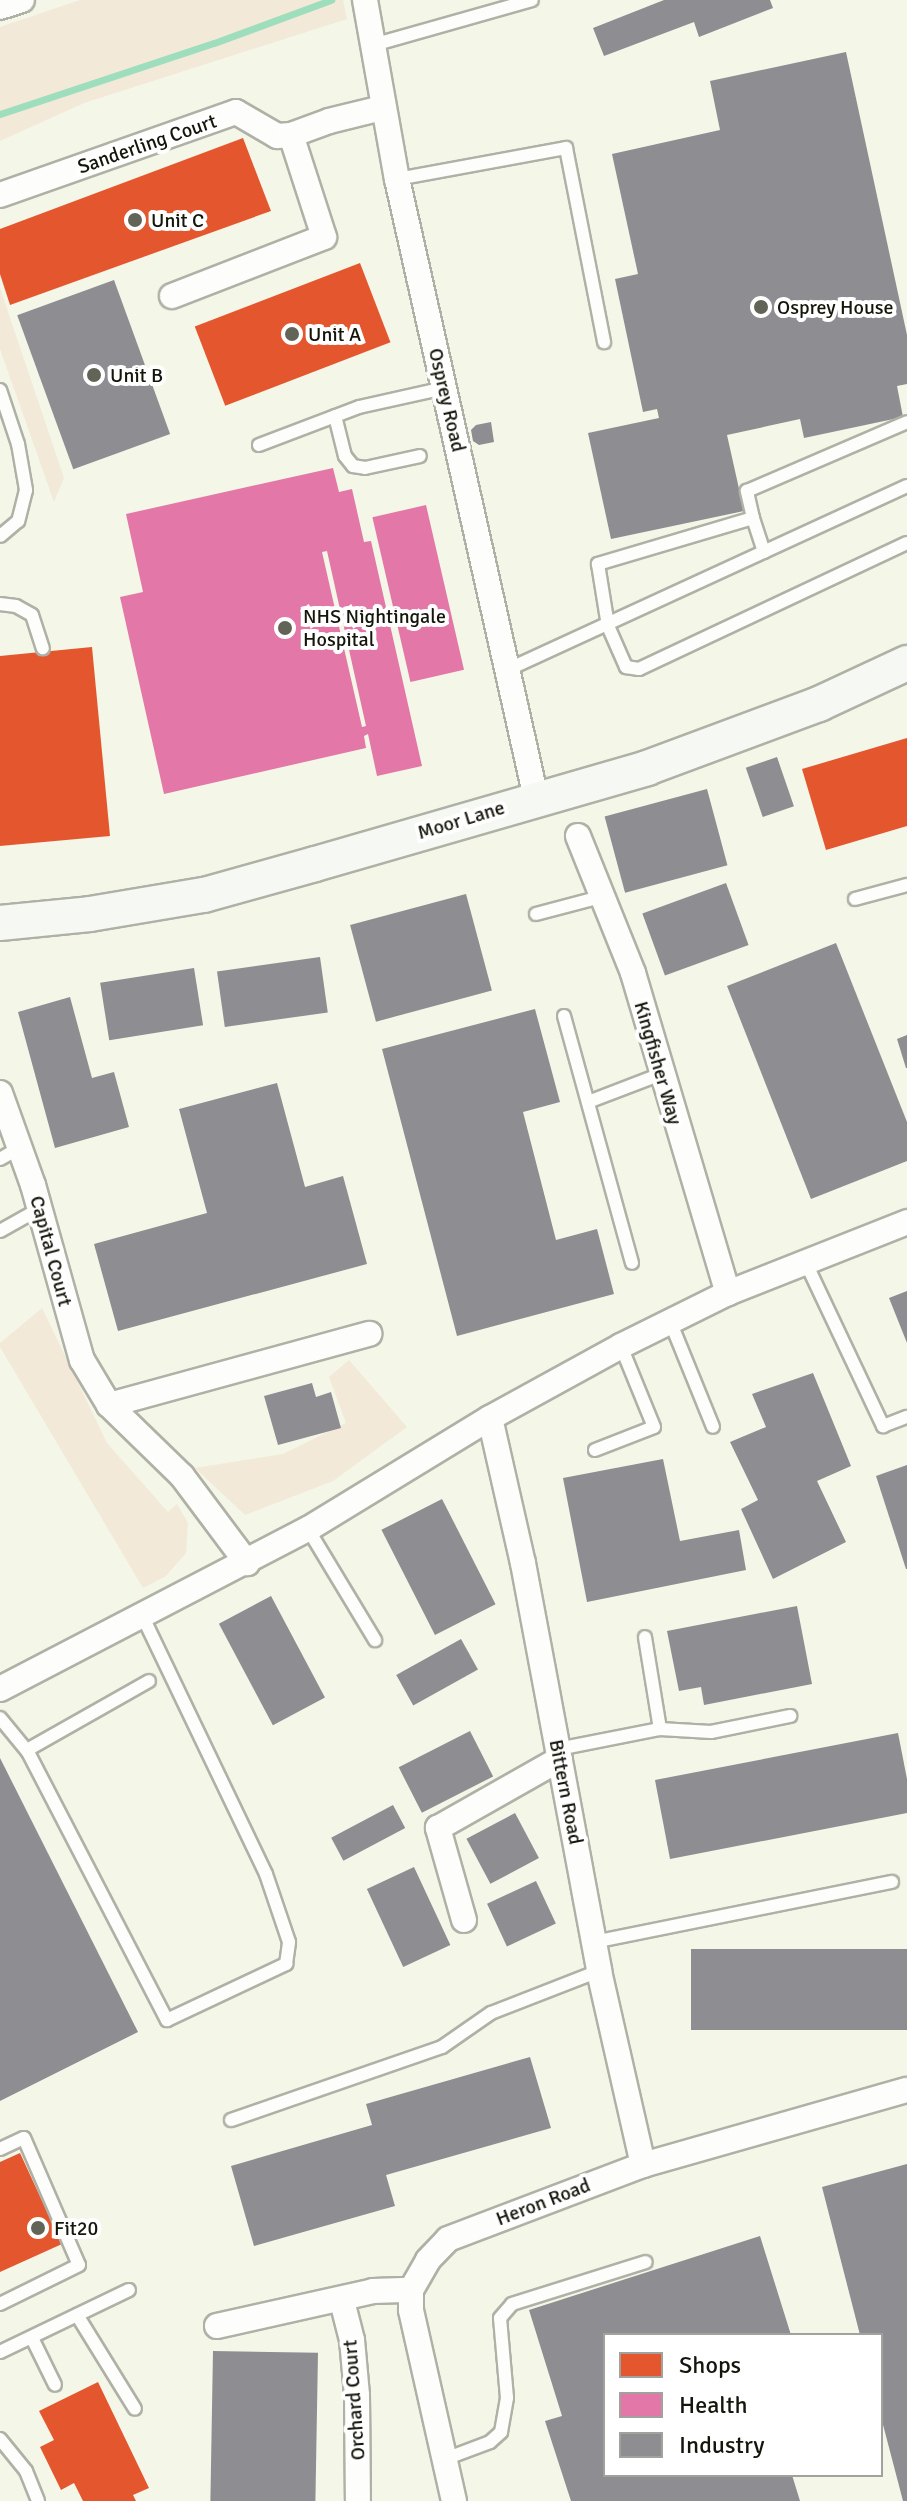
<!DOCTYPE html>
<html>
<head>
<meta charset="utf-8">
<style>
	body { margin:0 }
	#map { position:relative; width:907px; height:2501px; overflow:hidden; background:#f4f6e7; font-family:Signika,sans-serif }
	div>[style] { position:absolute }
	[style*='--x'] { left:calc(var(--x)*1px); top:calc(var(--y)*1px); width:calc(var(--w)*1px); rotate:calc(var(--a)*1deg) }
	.green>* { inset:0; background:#f2e9d9 }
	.shops>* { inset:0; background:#e4572e; transform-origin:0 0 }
	.health>* { inset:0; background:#e377a8; transform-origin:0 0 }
	.industry>* { inset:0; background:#8d8d92; transform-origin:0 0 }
	.stream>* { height:7px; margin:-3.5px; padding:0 3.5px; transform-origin:3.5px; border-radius:3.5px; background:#9edebd }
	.roads { filter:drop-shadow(2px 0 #b0b1a6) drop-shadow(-2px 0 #b0b1a6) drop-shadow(0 2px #b0b1a6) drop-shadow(0 -2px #b0b1a6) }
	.service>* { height:12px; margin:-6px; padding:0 6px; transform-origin:6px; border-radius:6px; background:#fdfefb }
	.minor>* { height:24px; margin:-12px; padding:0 12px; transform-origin:12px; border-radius:12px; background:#fdfefb }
	.secondary>* { height:34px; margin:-17px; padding:0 17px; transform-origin:17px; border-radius:17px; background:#f6f8f3 }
	.dots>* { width:22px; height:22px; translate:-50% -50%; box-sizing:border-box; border:4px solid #fff; border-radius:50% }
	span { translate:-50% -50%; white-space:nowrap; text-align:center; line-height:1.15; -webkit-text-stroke:8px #fff; paint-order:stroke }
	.street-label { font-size:20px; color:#14150b }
	.poi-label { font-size:20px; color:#14150b }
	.left { translate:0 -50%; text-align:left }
	.legend { position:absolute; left:603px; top:2333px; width:280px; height:144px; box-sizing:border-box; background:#fff; border:2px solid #a1a19d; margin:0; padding:10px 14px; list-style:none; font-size:24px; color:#14150b }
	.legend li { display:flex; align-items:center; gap:16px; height:40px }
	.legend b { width:40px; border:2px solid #a1a19d }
</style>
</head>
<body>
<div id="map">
	<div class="green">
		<div style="clip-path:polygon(80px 0,343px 0,347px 19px,84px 103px,0 141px,0 27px)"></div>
		<div style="clip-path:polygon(0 288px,64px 478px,54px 502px,0 349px)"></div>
		<div style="clip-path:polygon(42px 1308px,107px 1443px,168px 1512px,177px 1504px,188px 1523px,186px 1553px,166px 1576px,143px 1588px,0 1347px,0 1343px)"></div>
		<div style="clip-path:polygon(349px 1360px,407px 1427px,333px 1481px,245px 1515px,195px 1468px,283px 1454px,346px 1423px,329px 1377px)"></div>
	</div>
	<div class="shops">
		<div style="clip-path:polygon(243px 138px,271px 211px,10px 305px,0 274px,0 229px)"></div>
		<div style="left:360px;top:263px;width:85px;height:177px;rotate:69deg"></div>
		<div style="clip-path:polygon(92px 647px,110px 836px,0 846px,0 656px)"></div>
		<div style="clip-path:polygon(907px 738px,907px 826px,826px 850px,802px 769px)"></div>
		<div style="clip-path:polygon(20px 2153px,62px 2244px,0 2272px,0 2162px)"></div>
		<div style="clip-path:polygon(98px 2382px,149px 2488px,133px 2495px,136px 2501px,83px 2501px,74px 2483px,61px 2490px,40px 2447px,54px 2440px,39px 2411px)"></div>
	</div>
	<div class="health">
		<div style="clip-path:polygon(evenodd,333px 468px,339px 492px,352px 489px,364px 542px,371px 541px,422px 766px,377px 776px,368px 734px,364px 736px,366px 748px,164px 794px,120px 597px,143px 592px,126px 514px,333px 468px,327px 551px,366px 726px,362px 727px,322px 552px,327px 551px)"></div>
		<div style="left:426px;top:505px;width:169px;height:55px;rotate:77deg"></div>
	</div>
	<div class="industry">
		<div style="clip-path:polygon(664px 0,770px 0,773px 8px,699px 37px,694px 22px,604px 56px,593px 28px)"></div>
		<div style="clip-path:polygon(846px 52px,907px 335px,907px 384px,897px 386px,903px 417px,804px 438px,800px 419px,727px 435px,744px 511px,611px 539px,588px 433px,659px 418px,657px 409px,643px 412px,615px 279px,638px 274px,612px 154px,720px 130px,710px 81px)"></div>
		<div style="left:114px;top:280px;width:164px;height:103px;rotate:70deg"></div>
		<div style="clip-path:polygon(491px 422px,494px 442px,479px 445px,473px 441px,471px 430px,476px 425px)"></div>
		<div style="left:777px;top:757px;width:52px;height:33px;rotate:71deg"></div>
		<div style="left:707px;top:789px;width:79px;height:106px;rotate:75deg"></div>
		<div style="left:726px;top:883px;width:66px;height:89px;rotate:70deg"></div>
		<div style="left:466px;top:894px;width:100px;height:120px;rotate:75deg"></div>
		<div style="clip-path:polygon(836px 943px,907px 1122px,907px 1161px,811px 1199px,727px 986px)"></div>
		<div style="left:320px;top:957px;width:56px;height:104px;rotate:82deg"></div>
		<div style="left:194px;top:968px;width:58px;height:95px;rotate:81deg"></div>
		<div style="clip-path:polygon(70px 997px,92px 1078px,114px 1072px,129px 1127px,55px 1148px,18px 1012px)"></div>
		<div style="clip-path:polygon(535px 1009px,560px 1102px,523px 1112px,556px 1240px,597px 1229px,614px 1294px,457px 1336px,382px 1049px)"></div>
		<div style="clip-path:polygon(907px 1035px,907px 1068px,906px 1068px,897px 1039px)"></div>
		<div style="clip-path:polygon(277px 1083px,305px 1187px,343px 1176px,367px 1264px,118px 1331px,94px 1244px,207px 1213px,179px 1109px)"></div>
		<div style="clip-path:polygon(907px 1291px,907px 1343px,889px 1298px)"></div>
		<div style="clip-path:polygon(813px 1373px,851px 1466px,817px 1481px,846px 1542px,773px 1579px,741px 1509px,758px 1500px,730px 1442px,766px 1427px,752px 1394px)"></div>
		<div style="clip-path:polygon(312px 1383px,316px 1397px,331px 1392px,341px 1428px,278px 1445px,264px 1396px)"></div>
		<div style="clip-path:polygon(663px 1459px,680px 1541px,739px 1530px,746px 1570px,587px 1602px,563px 1478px)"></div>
		<div style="clip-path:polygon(907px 1465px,907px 1569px,906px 1569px,876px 1476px)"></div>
		<div style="left:442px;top:1499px;width:118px;height:68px;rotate:63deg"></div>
		<div style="left:271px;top:1596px;width:115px;height:59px;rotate:62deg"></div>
		<div style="clip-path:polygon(797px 1606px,812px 1684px,704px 1705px,701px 1687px,679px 1691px,667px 1631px)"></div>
		<div style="left:461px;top:1639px;width:35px;height:74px;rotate:61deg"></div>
		<div style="left:470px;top:1731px;width:51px;height:80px;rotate:63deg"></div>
		<div style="clip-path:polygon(898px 1733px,907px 1779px,907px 1813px,670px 1859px,655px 1780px)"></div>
		<div style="clip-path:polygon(0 1758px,138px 2032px,0 2101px)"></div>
		<div style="left:393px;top:1805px;width:26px;height:70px;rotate:62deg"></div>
		<div style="left:515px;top:1813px;width:51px;height:55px;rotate:62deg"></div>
		<div style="left:414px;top:1867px;width:86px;height:52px;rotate:65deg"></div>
		<div style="left:536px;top:1881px;width:47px;height:54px;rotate:65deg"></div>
		<div style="left:907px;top:1949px;width:81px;height:216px;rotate:90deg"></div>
		<div style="clip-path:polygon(530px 2057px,551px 2128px,386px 2175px,395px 2206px,254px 2246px,231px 2166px,372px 2125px,366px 2104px)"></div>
		<div style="clip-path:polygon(907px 2164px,907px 2501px,903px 2501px,881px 2417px,881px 2335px,860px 2335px,822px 2187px)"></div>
		<div style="clip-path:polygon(760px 2236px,791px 2335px,605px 2335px,605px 2475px,792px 2475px,800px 2501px,571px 2501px,545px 2421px,562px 2416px,529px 2310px)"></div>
		<div style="left:213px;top:2351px;width:105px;height:150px;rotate:1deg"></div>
	</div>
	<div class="stream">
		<div style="--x:0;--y:114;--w:225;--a:-18.4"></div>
		<div style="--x:214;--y:43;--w:125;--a:-20.2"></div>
	</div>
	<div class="roads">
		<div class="service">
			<div style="--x:373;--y:45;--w:165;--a:-15.8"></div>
			<div style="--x:397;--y:179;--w:172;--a:-10.4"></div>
			<div style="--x:566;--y:148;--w:198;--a:78.9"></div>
			<div style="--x:0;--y:390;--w:57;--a:71.6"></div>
			<div style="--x:18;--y:444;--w:47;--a:80.1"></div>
			<div style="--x:26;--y:490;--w:32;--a:104"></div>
			<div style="--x:18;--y:521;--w:23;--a:140"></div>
			<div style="--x:335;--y:416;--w:41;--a:76"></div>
			<div style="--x:345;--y:456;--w:13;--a:51"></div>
			<div style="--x:353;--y:466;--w:12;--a:9"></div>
			<div style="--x:365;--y:468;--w:56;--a:-12.3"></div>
			<div style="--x:259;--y:445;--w:107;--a:-20.8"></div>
			<div style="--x:359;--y:407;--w:87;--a:-12.6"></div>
			<div style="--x:753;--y:518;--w:28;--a:-103"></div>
			<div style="--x:747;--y:491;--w:174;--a:-23.3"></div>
			<div style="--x:764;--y:552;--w:36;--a:-108"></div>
			<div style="--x:753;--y:518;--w:162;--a:163.5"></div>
			<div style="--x:598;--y:564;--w:63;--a:80.8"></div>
			<div style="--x:608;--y:626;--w:45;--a:66.3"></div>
			<div style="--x:626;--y:667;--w:13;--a:9"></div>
			<div style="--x:639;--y:669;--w:296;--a:-25.2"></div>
			<div style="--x:0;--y:604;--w:16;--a:7"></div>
			<div style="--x:16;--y:606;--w:18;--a:29"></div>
			<div style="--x:32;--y:615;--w:35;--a:72"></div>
			<div style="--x:509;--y:669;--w:438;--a:-24.7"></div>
			<div style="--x:855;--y:899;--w:54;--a:-15.1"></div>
			<div style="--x:536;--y:914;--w:70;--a:-14.8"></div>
			<div style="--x:564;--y:1016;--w:256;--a:74.6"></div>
			<div style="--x:588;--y:1102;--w:78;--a:-21"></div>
			<div style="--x:0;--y:1159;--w:22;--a:-30"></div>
			<div style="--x:0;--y:1231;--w:45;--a:-29.4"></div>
			<div style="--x:805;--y:1261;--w:183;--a:64.7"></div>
			<div style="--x:883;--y:1426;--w:26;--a:-21"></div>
			<div style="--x:670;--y:1321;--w:114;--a:67.9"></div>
			<div style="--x:595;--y:1450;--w:63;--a:-21.3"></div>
			<div style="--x:654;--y:1427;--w:87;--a:-112.2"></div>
			<div style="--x:308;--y:1529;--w:130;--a:58.9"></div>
			<div style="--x:0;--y:1718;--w:44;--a:50.5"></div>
			<div style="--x:28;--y:1752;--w:302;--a:62.6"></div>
			<div style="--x:167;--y:2020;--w:132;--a:-25.2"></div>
			<div style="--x:286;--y:1964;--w:22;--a:-82"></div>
			<div style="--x:289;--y:1942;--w:72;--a:-108.7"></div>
			<div style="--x:266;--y:1874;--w:287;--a:-115.6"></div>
			<div style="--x:660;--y:1729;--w:51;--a:3.4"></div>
			<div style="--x:711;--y:1732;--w:81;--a:-11.4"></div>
			<div style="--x:558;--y:1749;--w:104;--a:-11.1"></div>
			<div style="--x:660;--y:1729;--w:93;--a:-99.3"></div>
			<div style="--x:27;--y:1750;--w:140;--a:-29.5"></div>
			<div style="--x:594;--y:1942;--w:304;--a:-11.4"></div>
			<div style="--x:231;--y:2120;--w:223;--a:-19.1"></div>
			<div style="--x:442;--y:2047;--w:60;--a:-34.8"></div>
			<div style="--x:491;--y:2013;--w:116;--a:-21.3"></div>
			<div style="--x:0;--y:2149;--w:26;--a:-25"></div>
			<div style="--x:24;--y:2138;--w:138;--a:66.6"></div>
			<div style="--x:79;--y:2265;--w:88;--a:153.7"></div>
			<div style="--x:77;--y:2315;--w:110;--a:58.3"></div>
			<div style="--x:32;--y:2338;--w:52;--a:63.9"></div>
			<div style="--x:0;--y:2352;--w:143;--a:-25.7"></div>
			<div style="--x:0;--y:2439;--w:41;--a:50.9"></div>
			<div style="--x:26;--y:2471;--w:32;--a:68"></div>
			<div style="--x:445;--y:2459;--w:48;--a:-20.7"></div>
			<div style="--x:490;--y:2442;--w:15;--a:-42"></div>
			<div style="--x:501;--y:2432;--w:35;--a:-80"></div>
			<div style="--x:507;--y:2398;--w:80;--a:-95"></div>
			<div style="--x:500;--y:2318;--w:18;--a:-49"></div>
			<div style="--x:512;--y:2304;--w:140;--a:-17.4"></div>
		</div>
		<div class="minor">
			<div style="--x:365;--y:0;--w:182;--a:79.9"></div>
			<div style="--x:397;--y:179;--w:634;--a:77.34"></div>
			<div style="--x:0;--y:7;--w:23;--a:-18"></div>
			<div style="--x:0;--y:195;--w:250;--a:-19.4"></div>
			<div style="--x:236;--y:112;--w:48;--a:30.3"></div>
			<div style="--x:277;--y:136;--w:14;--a:-4"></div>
			<div style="--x:291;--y:135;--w:40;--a:-20.2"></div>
			<div style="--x:329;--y:121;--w:55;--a:-13.8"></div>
			<div style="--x:172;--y:296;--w:163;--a:-21.2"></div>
			<div style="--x:324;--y:237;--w:107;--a:-107.9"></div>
			<div style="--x:578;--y:836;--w:148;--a:68.1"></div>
			<div style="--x:633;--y:973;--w:334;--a:73.5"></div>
			<div style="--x:0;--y:1093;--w:98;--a:70.3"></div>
			<div style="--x:33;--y:1185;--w:182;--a:74.4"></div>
			<div style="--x:82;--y:1360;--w:52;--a:59"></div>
			<div style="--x:109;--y:1405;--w:102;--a:44.2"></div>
			<div style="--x:182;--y:1476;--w:109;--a:53.2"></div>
			<div style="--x:109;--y:1405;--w:270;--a:-15.3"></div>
			<div style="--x:490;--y:1418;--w:149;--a:77.2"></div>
			<div style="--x:523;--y:1563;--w:415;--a:79.4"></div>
			<div style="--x:599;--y:1971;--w:199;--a:77.2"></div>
			<div style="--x:0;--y:1689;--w:347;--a:-27.5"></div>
			<div style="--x:308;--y:1529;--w:213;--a:-31.4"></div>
			<div style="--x:490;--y:1418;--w:149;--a:-28.8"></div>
			<div style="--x:621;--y:1346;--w:119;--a:-26.4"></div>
			<div style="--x:728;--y:1293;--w:193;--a:-21.6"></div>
			<div style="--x:464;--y:1920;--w:96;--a:-105.8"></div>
			<div style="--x:438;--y:1828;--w:140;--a:-29.5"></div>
			<div style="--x:342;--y:2301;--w:40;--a:75.6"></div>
			<div style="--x:352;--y:2340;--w:55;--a:84.8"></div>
			<div style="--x:357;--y:2395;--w:106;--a:89.5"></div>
			<div style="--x:217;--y:2326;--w:160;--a:-12.6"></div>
			<div style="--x:373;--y:2291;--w:38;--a:-2"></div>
			<div style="--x:454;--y:2501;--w:196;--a:-102.7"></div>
			<div style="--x:411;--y:2310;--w:20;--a:-90"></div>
			<div style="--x:411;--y:2290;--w:34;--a:-60"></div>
			<div style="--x:428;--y:2260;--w:29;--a:-46"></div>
			<div style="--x:448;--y:2239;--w:209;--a:-20.8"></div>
			<div style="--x:643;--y:2165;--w:274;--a:-15.9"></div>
		</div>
		<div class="secondary">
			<div style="--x:0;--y:923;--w:90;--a:-5.7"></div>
			<div style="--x:90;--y:914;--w:116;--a:-9.5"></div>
			<div style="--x:204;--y:895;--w:115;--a:-15.6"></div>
			<div style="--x:315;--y:864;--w:346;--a:-16.1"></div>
			<div style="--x:647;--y:768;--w:184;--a:-20.4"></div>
			<div style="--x:819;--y:704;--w:97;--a:-25"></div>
		</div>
	</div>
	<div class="dots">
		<div style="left:135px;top:220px;background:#626458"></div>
		<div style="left:761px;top:307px;background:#626458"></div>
		<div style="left:292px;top:334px;background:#626458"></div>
		<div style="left:94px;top:375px;background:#626458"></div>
		<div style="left:285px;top:628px;background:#626458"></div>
		<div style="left:38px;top:2228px;background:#626458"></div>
	</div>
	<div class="street-label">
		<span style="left:147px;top:144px;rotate:-19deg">Sanderling Court</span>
		<span style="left:447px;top:400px;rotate:77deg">Osprey Road</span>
		<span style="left:461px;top:820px;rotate:-17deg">Moor Lane</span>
		<span style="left:658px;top:1063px;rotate:74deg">Kingfisher Way</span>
		<span style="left:51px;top:1251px;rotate:75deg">Capital Court</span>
		<span style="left:566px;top:1792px;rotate:79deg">Bittern Road</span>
		<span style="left:543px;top:2202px;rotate:-21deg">Heron Road</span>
		<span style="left:354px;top:2400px;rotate:-94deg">Orchard Court</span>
	</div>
	<div class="poi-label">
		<span class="left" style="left:151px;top:220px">Unit C</span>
		<span class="left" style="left:777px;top:307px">Osprey House</span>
		<span class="left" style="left:308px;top:334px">Unit A</span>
		<span class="left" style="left:110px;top:375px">Unit B</span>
		<span class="left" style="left:303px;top:628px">NHS Nightingale<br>Hospital</span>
		<span class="left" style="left:54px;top:2228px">Fit20</span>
	</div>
	<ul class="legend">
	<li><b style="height:22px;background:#e4572e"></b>Shops</li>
	<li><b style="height:22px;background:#e377a8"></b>Health</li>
	<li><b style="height:22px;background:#8d8d92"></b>Industry</li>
	</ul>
</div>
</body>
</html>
